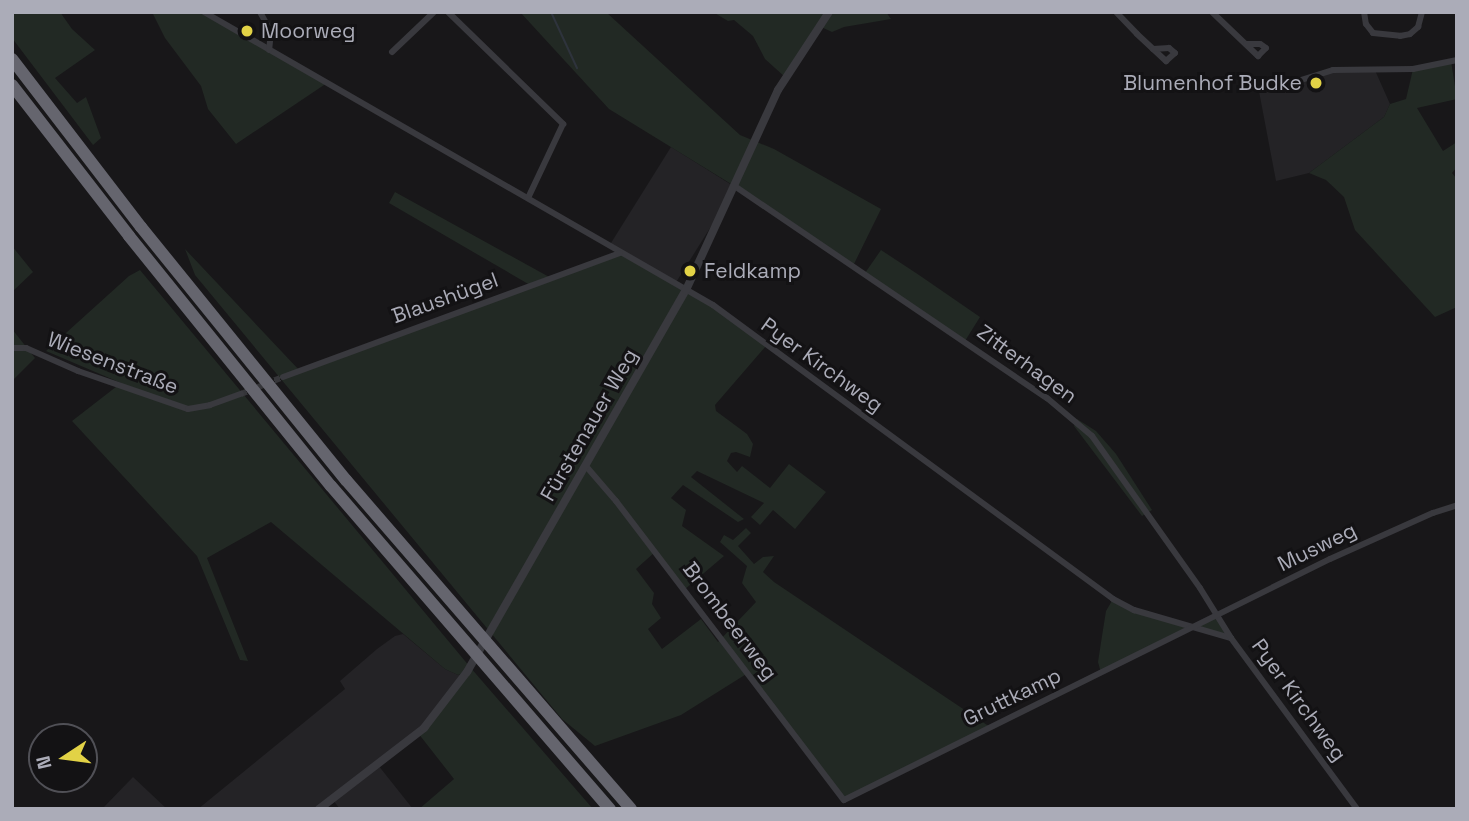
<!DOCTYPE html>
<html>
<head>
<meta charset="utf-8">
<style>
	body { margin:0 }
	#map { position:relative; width:1469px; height:821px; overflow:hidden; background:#181719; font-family:"Space Grotesk",sans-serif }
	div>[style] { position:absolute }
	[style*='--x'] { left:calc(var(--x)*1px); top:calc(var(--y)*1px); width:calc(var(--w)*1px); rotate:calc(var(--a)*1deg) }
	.built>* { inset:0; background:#242326; transform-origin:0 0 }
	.green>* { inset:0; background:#222924 }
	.stream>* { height:2px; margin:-1px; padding:0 1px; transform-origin:1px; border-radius:1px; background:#2e333c }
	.minor-tunnel>* { height:6px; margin-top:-3px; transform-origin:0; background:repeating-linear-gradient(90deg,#353539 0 6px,transparent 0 9px) }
	.minor>* { height:6px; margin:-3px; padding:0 3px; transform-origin:3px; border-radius:3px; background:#39393e }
	.tertiary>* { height:8px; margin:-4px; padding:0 4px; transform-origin:4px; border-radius:4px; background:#39393e }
	.motorway>* { height:12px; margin:-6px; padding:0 6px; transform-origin:6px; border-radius:6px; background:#65656e }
	.dots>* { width:19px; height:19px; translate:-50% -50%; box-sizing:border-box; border:4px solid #131214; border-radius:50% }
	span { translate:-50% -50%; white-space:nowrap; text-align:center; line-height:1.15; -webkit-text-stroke:6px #131214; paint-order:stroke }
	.poi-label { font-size:21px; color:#abacb8 }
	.left { translate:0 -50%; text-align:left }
	.right { translate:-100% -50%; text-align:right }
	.street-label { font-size:21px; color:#abacb8 }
	.frame { position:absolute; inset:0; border:14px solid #abacb8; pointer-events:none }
	.north { position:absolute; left:28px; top:723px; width:70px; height:70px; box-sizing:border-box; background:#131214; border:2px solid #505056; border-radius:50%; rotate:257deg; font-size:19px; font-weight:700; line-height:28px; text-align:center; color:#abacb8 }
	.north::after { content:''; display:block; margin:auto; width:24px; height:32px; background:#e2d246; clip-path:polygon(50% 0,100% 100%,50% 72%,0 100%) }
</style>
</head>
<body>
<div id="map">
	<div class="built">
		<div style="clip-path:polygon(1374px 68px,1390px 104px,1384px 117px,1309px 173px,1276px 181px,1258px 86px,1285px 85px,1317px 75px)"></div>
		<div style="left:671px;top:147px;width:76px;height:118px;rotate:32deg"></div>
		<div style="clip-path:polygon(403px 634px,445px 669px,458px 675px,467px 672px,424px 728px,378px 765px,413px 809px,340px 809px,332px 799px,319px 809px,198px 809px,345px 689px,340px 681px,377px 649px,395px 636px)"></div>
		<div style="clip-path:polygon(133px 777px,167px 809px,102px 809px)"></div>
	</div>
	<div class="green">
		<div style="clip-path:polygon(16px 12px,60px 12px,72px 29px,95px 50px,55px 78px,77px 103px,86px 97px,101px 138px,93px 145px,12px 38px,12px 16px)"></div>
		<div style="clip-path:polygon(152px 12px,204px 12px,327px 83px,236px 144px,208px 109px,201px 86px,165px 38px)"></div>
		<div style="clip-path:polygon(520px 12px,606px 12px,740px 135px,774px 149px,881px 209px,853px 266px,865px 273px,881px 250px,919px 275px,980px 317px,965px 341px,736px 187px,609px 109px)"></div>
		<div style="clip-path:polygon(713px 12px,886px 12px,891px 19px,844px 27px,832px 32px,819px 26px,785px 77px,765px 59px,753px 36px,734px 20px,728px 21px)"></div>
		<div style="clip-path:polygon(1451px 61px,1457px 99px,1417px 108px,1443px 151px,1457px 142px,1457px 167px,1452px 173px,1457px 179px,1457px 307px,1435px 317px,1355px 230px,1344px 197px,1326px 180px,1309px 173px,1384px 117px,1390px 104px,1406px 99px,1413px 69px)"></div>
		<div style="clip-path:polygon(395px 192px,551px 278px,620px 253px,692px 292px,766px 346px,715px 405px,716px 411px,747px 434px,753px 444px,750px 457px,736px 452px,731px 453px,727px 461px,737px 472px,742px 466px,770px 488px,789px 464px,826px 492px,795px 529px,773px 510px,760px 525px,751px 517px,764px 503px,697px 471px,691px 477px,744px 519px,738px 522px,683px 485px,671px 498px,686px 510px,682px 526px,724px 556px,684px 590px,655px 552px,636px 569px,654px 593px,652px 604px,661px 618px,648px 629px,662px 649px,701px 619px,718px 642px,756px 602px,742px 583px,747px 566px,720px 542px,724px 535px,733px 540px,746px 528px,751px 533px,738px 546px,754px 564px,763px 557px,774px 556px,763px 572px,774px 582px,990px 727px,845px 798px,748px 673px,681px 715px,595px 746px,562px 719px,195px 275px,185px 249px,300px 371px,530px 285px,389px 203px)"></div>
		<div style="clip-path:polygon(12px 246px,33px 272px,12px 292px)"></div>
		<div style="clip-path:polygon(140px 270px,470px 667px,593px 809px,419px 809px,454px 779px,418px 733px,465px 672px,458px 675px,445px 669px,271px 522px,207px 558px,248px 661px,240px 660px,197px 556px,72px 421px,121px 383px,46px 351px,129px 276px)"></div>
		<div style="clip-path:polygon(12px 329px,35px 358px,12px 381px)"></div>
		<div style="clip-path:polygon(1077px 419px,1096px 431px,1116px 454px,1152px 510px,1142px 516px,1074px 426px)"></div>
		<div style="clip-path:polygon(1113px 599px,1134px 610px,1196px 626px,1219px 616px,1231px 638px,1196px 626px,1101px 673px,1098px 662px,1102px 636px,1106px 611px)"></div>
	</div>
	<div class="stream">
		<div style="--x:551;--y:12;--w:62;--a:65.1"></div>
	</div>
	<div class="minor-tunnel">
		<div style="--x:241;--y:394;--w:45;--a:-22"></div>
	</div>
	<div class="minor">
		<div style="--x:204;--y:12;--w:587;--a:29.93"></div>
		<div style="--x:713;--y:305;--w:496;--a:36.3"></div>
		<div style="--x:1113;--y:599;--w:24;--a:28"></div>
		<div style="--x:1134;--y:610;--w:101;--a:16.1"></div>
		<div style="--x:1231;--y:638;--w:212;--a:53.6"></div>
		<div style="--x:260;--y:12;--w:23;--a:61"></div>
		<div style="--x:271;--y:32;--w:18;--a:96"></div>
		<div style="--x:448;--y:12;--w:161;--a:44.2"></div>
		<div style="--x:563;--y:124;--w:82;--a:115.3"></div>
		<div style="--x:1116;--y:12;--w:30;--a:46"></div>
		<div style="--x:1137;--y:34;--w:40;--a:43"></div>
		<div style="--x:1166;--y:61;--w:12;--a:-42"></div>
		<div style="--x:1175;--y:53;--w:8;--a:-140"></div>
		<div style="--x:1169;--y:48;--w:16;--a:176"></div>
		<div style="--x:1212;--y:12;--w:64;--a:43.7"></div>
		<div style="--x:1258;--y:56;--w:11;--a:-45"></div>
		<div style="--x:1266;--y:48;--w:7;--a:-146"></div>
		<div style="--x:1260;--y:44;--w:14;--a:180"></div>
		<div style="--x:1364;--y:12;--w:12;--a:81"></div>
		<div style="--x:1366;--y:24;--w:11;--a:52"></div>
		<div style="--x:1373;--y:33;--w:27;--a:6"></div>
		<div style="--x:1400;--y:36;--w:10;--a:-11"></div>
		<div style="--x:1410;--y:34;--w:11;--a:-41"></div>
		<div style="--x:1418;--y:27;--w:16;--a:-75"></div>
		<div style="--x:392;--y:52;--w:58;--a:-43.6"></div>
		<div style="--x:1285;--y:85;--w:50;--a:-17.4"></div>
		<div style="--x:1333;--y:70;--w:80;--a:-0.7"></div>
		<div style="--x:1413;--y:69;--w:45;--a:-11.6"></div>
		<div style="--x:736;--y:187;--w:376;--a:34.2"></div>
		<div style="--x:1047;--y:398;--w:59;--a:40.2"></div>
		<div style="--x:1092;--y:436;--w:186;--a:54.6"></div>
		<div style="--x:1200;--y:588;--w:59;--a:58.2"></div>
		<div style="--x:12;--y:348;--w:14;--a:0"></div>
		<div style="--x:26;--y:348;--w:57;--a:23.9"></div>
		<div style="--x:78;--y:371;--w:116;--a:19.1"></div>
		<div style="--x:188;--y:409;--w:22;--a:-10"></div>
		<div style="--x:210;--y:405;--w:33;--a:-20"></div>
		<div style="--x:283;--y:377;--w:359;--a:-20.2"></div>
		<div style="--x:585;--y:465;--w:48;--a:49.3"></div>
		<div style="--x:616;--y:501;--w:376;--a:52.7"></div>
		<div style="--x:844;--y:800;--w:542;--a:-26.38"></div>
		<div style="--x:1330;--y:559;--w:113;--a:-24.1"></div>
		<div style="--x:1433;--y:513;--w:25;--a:-18"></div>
	</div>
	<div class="tertiary">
		<div style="--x:319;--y:809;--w:133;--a:-37.6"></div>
		<div style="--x:424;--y:728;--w:71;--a:-52.5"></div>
		<div style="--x:467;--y:672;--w:440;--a:-60.2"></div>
		<div style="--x:686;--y:290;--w:220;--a:-65.3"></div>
		<div style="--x:778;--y:90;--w:93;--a:-56.8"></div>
	</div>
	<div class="motorway">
		<div style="--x:12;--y:59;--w:212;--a:52.5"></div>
		<div style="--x:141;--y:227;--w:326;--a:51"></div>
		<div style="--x:346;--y:480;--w:435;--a:49.1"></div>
		<div style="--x:12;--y:85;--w:191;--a:52.2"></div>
		<div style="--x:129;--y:236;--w:321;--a:51.1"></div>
		<div style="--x:331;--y:486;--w:427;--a:49.2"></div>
	</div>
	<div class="dots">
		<div style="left:247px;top:31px;background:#e2d246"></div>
		<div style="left:1316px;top:83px;background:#e2d246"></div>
		<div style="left:690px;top:271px;background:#e2d246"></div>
	</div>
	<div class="poi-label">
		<span class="left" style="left:261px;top:31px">Moorweg</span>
		<span class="right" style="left:1302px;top:83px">Blumenhof Budke</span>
		<span class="left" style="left:704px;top:271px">Feldkamp</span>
	</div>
	<div class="street-label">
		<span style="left:445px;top:298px;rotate:-20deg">Blaushügel</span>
		<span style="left:113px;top:363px;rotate:21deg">Wiesenstraße</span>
		<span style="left:1027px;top:364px;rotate:36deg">Zitterhagen</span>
		<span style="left:822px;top:365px;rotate:36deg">Pyer Kirchweg</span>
		<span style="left:589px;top:425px;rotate:-60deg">Fürstenauer Weg</span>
		<span style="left:1317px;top:547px;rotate:-26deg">Musweg</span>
		<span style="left:730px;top:621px;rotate:53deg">Brombeerweg</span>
		<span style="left:1012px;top:697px;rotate:-26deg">Gruttkamp</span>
		<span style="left:1299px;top:700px;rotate:54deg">Pyer Kirchweg</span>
	</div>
	<div class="frame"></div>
	<div class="north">N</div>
</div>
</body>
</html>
